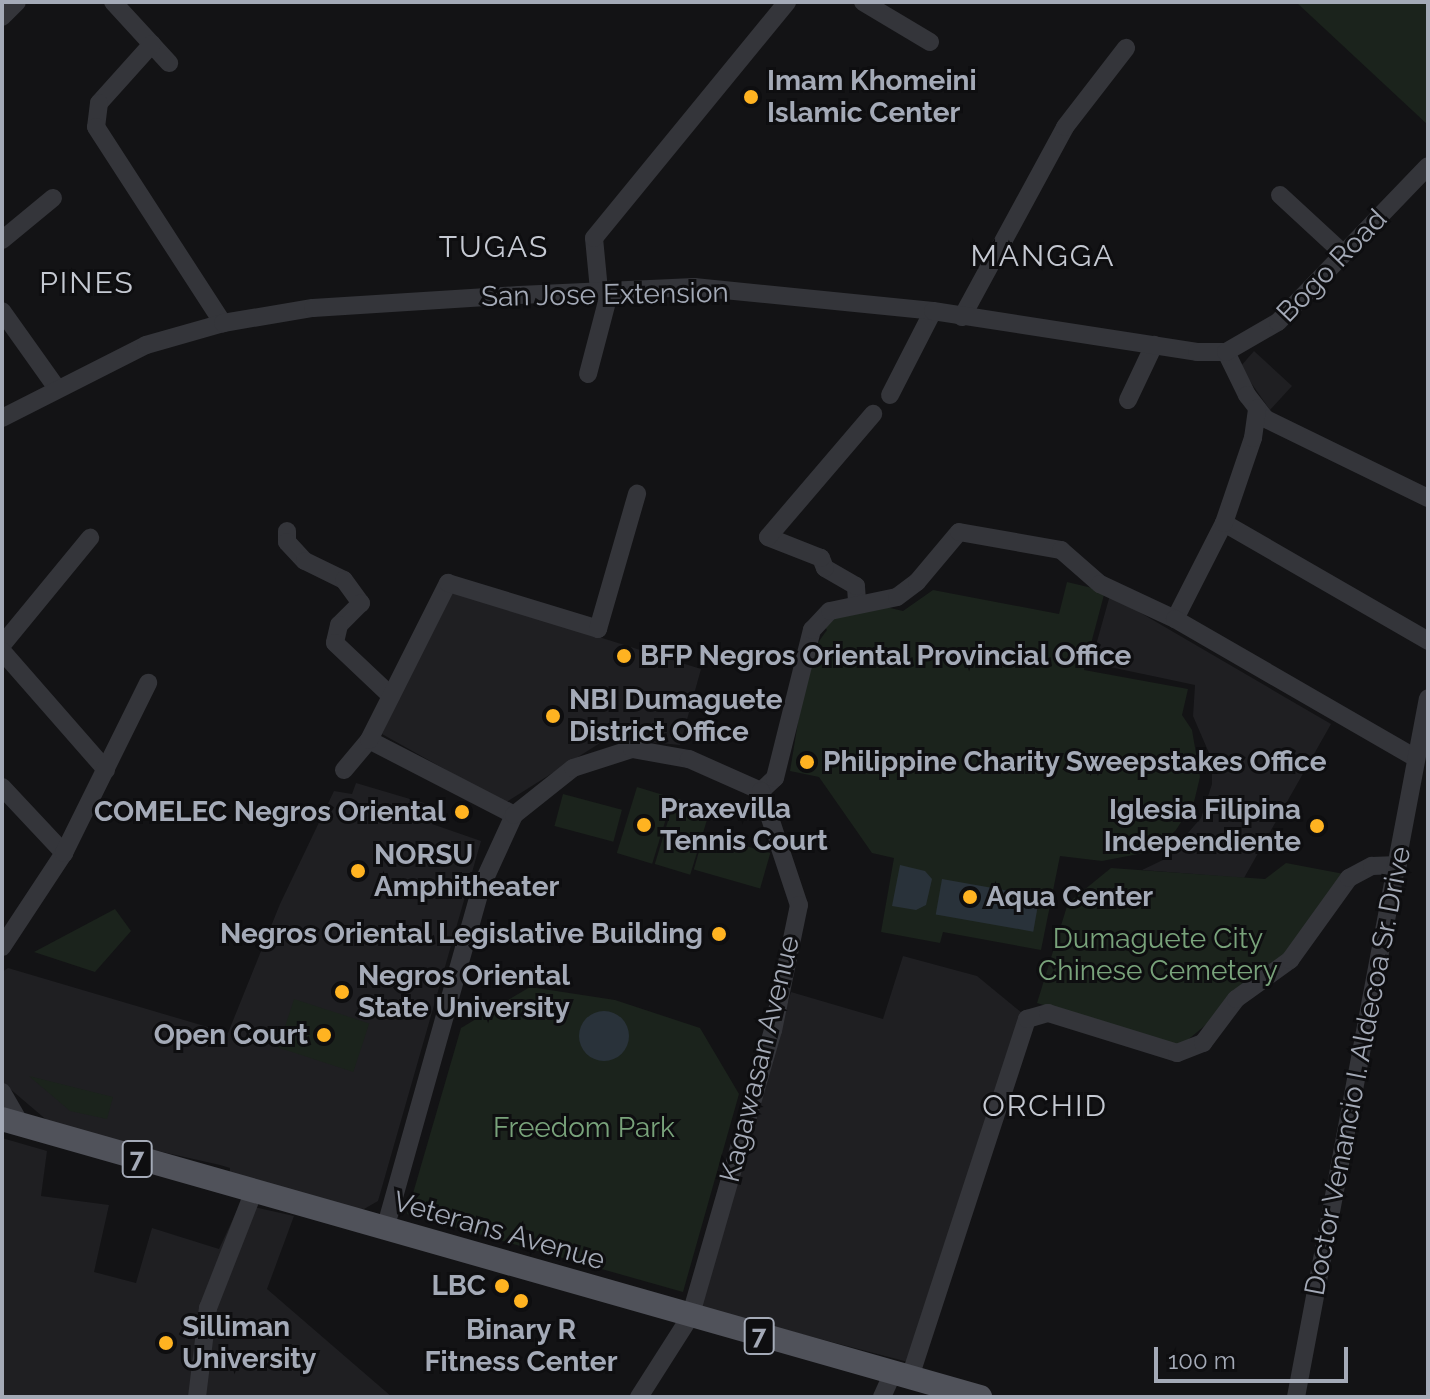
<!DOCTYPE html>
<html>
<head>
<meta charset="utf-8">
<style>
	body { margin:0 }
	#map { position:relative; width:1430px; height:1399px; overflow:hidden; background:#131315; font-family:Raleway,sans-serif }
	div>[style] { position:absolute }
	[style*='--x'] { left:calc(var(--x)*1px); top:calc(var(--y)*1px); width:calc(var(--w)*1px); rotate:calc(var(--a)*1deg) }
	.built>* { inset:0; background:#1f1f22 }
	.green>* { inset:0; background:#1b231c; transform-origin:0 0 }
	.water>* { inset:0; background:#29323a; transform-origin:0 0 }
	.round { border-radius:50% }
	.minor>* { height:18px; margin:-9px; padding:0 9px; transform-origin:9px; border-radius:9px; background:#34353a }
	.major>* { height:24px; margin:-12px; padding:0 12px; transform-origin:12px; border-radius:12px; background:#50525a }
	.dots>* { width:22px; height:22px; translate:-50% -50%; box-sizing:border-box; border:4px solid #0e0e10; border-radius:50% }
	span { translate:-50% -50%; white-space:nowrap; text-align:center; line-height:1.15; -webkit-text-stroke:6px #0e0e10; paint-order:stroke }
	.shield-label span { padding:2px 6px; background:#0e0e10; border:2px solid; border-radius:6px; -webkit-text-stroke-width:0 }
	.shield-label { font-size:26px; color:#a4aab7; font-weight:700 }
	.poi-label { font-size:28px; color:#a4aab7; font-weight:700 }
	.left { translate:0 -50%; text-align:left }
	.right { translate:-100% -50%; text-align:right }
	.street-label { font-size:28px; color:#a4aab7 }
	.park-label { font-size:28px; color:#79a37b }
	.neighbourhood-label { font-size:30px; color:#c5c9d2; letter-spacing:2px }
	.frame { position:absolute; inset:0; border:4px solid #a4aab7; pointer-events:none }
	.scale { position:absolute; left:1154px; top:1347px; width:194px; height:36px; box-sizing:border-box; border:4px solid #a4aab7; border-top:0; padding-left:10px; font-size:24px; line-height:28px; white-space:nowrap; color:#a4aab7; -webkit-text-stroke:6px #0e0e10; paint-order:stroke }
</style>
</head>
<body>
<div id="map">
	<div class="built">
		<div style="clip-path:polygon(1254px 351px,1292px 386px,1270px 410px,1240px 367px)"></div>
		<div style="clip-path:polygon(449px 590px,701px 669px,680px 745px,608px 738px,505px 803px,382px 734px)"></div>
		<div style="clip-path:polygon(1110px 595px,1331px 724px,1244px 878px,1142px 870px,1165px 859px,1201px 818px,1212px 784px,1212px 760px,1193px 716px,1195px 685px,1091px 663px)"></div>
		<div style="clip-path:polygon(356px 783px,437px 807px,432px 824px,481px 841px,378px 1201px,364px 1209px,349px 1208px,230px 1173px,230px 1168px,220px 1165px,56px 1128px,2px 1082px,2px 972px,8px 968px,228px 1033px,280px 904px,334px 791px,352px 794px)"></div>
		<div style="clip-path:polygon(903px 956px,977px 976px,1022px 1013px,908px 1362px,698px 1307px,791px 992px,883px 1019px)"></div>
		<div style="clip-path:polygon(2px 1138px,47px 1151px,41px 1196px,109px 1205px,94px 1272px,136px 1283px,152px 1228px,219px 1249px,240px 1204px,294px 1216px,267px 1289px,392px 1397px,2px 1397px)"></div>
	</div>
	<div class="green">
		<div style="clip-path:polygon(1296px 2px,1428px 2px,1428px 125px)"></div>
		<div style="clip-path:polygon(1067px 582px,1105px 591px,1084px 670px,1188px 689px,1182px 715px,1192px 730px,1200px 777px,1194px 802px,1176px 830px,1154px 851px,1102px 861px,1060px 856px,1041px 950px,943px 932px,940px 943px,881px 932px,894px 858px,872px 853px,819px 777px,790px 771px,809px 655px,827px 630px,822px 623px,869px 603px,903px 611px,933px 590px,1059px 614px)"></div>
		<div style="left:637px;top:787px;width:37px;height:69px;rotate:17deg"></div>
		<div style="left:563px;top:794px;width:61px;height:33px;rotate:15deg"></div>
		<div style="left:675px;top:798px;width:37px;height:69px;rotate:17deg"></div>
		<div style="left:704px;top:834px;width:69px;height:37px;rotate:16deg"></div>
		<div style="clip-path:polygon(1286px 863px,1344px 874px,1281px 962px,1178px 1048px,1037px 1003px,1068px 903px,1111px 868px,1265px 879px)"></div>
		<div style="clip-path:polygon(115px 909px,131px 931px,95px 972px,34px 952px)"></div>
		<div style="clip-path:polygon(530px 987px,615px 1000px,700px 1028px,739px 1094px,683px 1292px,407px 1214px,461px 1028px)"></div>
		<div style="left:294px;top:999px;width:79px;height:51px;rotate:18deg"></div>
		<div style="clip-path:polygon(29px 1076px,113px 1097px,107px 1119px,70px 1111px)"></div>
	</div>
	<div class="water">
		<div style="clip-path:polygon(900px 865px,925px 871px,932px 879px,926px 905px,916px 910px,892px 906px)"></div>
		<div style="left:942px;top:879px;width:99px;height:36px;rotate:10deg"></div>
		<div class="round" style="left:579px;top:1011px;width:50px;height:50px"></div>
	</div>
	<div class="minor">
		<div style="--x:113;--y:2;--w:83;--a:47.4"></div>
		<div style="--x:863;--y:2;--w:78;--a:30.8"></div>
		<div style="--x:2;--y:17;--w:21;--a:-45"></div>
		<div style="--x:152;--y:44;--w:79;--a:131.9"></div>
		<div style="--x:99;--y:103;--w:24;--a:97"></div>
		<div style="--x:96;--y:127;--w:234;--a:57.1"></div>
		<div style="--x:1280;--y:195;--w:87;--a:42.7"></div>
		<div style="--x:2;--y:240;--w:66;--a:-39.5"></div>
		<div style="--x:599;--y:290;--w:52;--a:-95.5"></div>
		<div style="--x:594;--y:238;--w:305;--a:-50.7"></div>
		<div style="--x:2;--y:311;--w:93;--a:54.6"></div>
		<div style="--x:962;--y:317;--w:216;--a:-61.5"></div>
		<div style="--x:1065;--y:127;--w:100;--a:-52.3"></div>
		<div style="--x:1226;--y:352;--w:48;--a:64"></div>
		<div style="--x:1247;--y:395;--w:31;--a:52"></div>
		<div style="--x:1266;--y:419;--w:180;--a:26"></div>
		<div style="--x:588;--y:374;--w:87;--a:-75.3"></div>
		<div style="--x:890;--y:395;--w:94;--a:-62.9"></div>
		<div style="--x:1128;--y:400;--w:61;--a:-64.7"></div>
		<div style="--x:2;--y:418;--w:161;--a:-26.9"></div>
		<div style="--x:146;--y:345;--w:80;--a:-15.9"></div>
		<div style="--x:223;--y:323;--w:91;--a:-9.5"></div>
		<div style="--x:313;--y:308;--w:206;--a:-3.6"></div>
		<div style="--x:519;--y:295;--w:175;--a:-2.6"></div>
		<div style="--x:694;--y:287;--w:240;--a:5.7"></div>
		<div style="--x:933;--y:311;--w:267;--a:8.8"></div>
		<div style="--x:1197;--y:352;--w:29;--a:0"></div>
		<div style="--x:1226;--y:352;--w:60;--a:-30"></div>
		<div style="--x:1278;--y:322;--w:216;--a:-46.1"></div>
		<div style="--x:1224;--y:523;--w:236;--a:30"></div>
		<div style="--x:287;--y:531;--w:11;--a:90"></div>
		<div style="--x:287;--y:542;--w:26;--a:47"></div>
		<div style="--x:305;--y:561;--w:43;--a:26"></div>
		<div style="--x:344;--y:580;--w:29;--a:54"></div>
		<div style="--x:361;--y:603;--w:31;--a:135"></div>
		<div style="--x:339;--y:625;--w:18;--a:103"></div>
		<div style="--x:335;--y:643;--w:77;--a:43.4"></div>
		<div style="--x:857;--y:601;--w:15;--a:-94"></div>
		<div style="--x:856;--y:586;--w:36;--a:-150"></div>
		<div style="--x:825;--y:568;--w:11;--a:-112"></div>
		<div style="--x:821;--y:558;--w:57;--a:-158.4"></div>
		<div style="--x:768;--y:537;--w:162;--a:-49.5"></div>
		<div style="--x:1175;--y:619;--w:108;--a:-63"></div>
		<div style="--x:1224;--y:523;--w:90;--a:-71.2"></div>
		<div style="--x:1253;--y:438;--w:30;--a:-82"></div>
		<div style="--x:2;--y:645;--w:139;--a:-50.6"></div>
		<div style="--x:2;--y:651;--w:158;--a:48.8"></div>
		<div style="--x:369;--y:740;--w:163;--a:27.3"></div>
		<div style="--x:344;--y:770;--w:39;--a:-50"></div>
		<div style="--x:369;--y:740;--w:176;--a:-63.3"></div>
		<div style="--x:448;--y:583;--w:157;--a:17"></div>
		<div style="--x:598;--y:629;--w:141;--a:-73.9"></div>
		<div style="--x:2;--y:787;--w:91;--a:46.8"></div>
		<div style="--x:761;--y:791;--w:19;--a:-43"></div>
		<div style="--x:775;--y:778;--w:153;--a:-76"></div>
		<div style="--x:812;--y:630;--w:26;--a:-47"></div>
		<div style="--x:830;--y:611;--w:68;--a:-11.8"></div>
		<div style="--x:897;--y:597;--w:25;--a:-37"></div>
		<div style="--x:917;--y:582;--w:65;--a:-50"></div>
		<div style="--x:959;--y:532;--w:104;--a:10"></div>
		<div style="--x:1061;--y:550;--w:52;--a:41.1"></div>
		<div style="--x:1100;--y:584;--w:83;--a:25"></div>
		<div style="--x:1175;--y:619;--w:278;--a:30"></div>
		<div style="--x:2;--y:947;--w:113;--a:-56.6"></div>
		<div style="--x:64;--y:853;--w:190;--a:-63.7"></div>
		<div style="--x:2;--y:1092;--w:38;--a:60"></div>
		<div style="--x:385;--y:1229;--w:357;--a:-74.3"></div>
		<div style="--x:482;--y:885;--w:77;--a:-65.4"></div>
		<div style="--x:514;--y:815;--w:75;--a:-38.5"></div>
		<div style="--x:573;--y:768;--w:62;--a:-17.9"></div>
		<div style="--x:632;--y:749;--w:58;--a:10"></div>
		<div style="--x:689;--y:759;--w:79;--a:24"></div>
		<div style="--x:761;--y:791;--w:120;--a:71.6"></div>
		<div style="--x:799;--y:905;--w:128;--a:101.7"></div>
		<div style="--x:773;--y:1030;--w:299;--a:106.1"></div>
		<div style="--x:690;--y:1317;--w:95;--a:122.5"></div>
		<div style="--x:910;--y:1377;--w:377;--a:-71.9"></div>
		<div style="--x:1027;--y:1019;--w:22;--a:-16"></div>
		<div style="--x:1048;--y:1013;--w:135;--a:17.2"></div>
		<div style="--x:1177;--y:1053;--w:28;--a:-21"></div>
		<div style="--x:1203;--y:1043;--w:55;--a:-53.1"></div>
		<div style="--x:1236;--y:999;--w:67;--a:-35.8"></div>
		<div style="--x:1290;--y:960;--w:101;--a:-54.3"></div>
		<div style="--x:1349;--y:878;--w:26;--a:-28"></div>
		<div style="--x:1372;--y:866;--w:26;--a:-2"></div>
		<div style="--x:197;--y:1397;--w:90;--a:-83"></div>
		<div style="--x:208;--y:1308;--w:123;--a:-68.6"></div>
		<div style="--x:882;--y:1397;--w:27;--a:-66"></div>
		<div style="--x:1296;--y:1397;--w:711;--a:-79.31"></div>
	</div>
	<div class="major">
		<div style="--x:2;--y:1119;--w:1017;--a:15.87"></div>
	</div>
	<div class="dots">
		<div style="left:751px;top:97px;background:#ffb321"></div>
		<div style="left:624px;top:656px;background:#ffb321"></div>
		<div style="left:553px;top:716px;background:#ffb321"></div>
		<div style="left:807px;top:762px;background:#ffb321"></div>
		<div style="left:462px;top:812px;background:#ffb321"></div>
		<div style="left:644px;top:825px;background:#ffb321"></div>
		<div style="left:1317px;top:826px;background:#ffb321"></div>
		<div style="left:358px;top:871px;background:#ffb321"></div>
		<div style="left:970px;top:897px;background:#ffb321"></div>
		<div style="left:719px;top:934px;background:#ffb321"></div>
		<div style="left:342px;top:992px;background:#ffb321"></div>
		<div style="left:324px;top:1035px;background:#ffb321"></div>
		<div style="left:502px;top:1286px;background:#ffb321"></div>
		<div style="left:521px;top:1301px;background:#ffb321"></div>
		<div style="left:166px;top:1343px;background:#ffb321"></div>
	</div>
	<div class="shield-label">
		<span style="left:137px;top:1159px">7</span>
		<span style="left:759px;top:1336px">7</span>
	</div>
	<div class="poi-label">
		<span class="left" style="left:767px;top:97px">Imam Khomeini<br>Islamic Center</span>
		<span class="left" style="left:640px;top:656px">BFP Negros Oriental Provincial Office</span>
		<span class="left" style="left:569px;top:716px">NBI Dumaguete<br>District Office</span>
		<span class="left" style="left:823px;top:762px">Philippine Charity Sweepstakes Office</span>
		<span class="left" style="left:660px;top:825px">Praxevilla<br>Tennis Court</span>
		<span class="right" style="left:1301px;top:826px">Iglesia Filipina<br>Independiente</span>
		<span class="right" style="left:446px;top:812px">COMELEC Negros Oriental</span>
		<span class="left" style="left:374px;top:871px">NORSU<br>Amphitheater</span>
		<span class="left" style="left:986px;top:897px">Aqua Center</span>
		<span class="right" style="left:703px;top:934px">Negros Oriental Legislative Building</span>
		<span class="left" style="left:358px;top:992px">Negros Oriental<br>State University</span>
		<span class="right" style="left:308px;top:1035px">Open Court</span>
		<span class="right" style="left:486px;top:1286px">LBC</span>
		<span class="left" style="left:182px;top:1343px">Silliman<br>University</span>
		<span style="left:521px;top:1346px">Binary R<br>Fitness Center</span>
	</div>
	<div class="street-label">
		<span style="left:1332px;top:266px;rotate:-46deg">Bogo Road</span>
		<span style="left:605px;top:295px;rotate:-1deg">San Jose Extension</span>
		<span style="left:760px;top:1059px;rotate:-76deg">Kagawasan Avenue</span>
		<span style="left:1358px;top:1071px;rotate:-79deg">Doctor Venancio I. Aldecoa Sr. Drive</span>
		<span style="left:499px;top:1231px;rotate:16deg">Veterans Avenue</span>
	</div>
	<div class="park-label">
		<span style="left:1158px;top:955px">Dumaguete City<br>Chinese Cemetery</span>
		<span style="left:584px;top:1128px">Freedom Park</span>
	</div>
	<div class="neighbourhood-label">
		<span style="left:494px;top:247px">TUGAS</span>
		<span style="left:1043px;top:256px">MANGGA</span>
		<span style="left:87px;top:283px">PINES</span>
		<span style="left:1045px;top:1106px">ORCHID</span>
	</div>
	<div class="frame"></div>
	<div class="scale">100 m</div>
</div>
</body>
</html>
